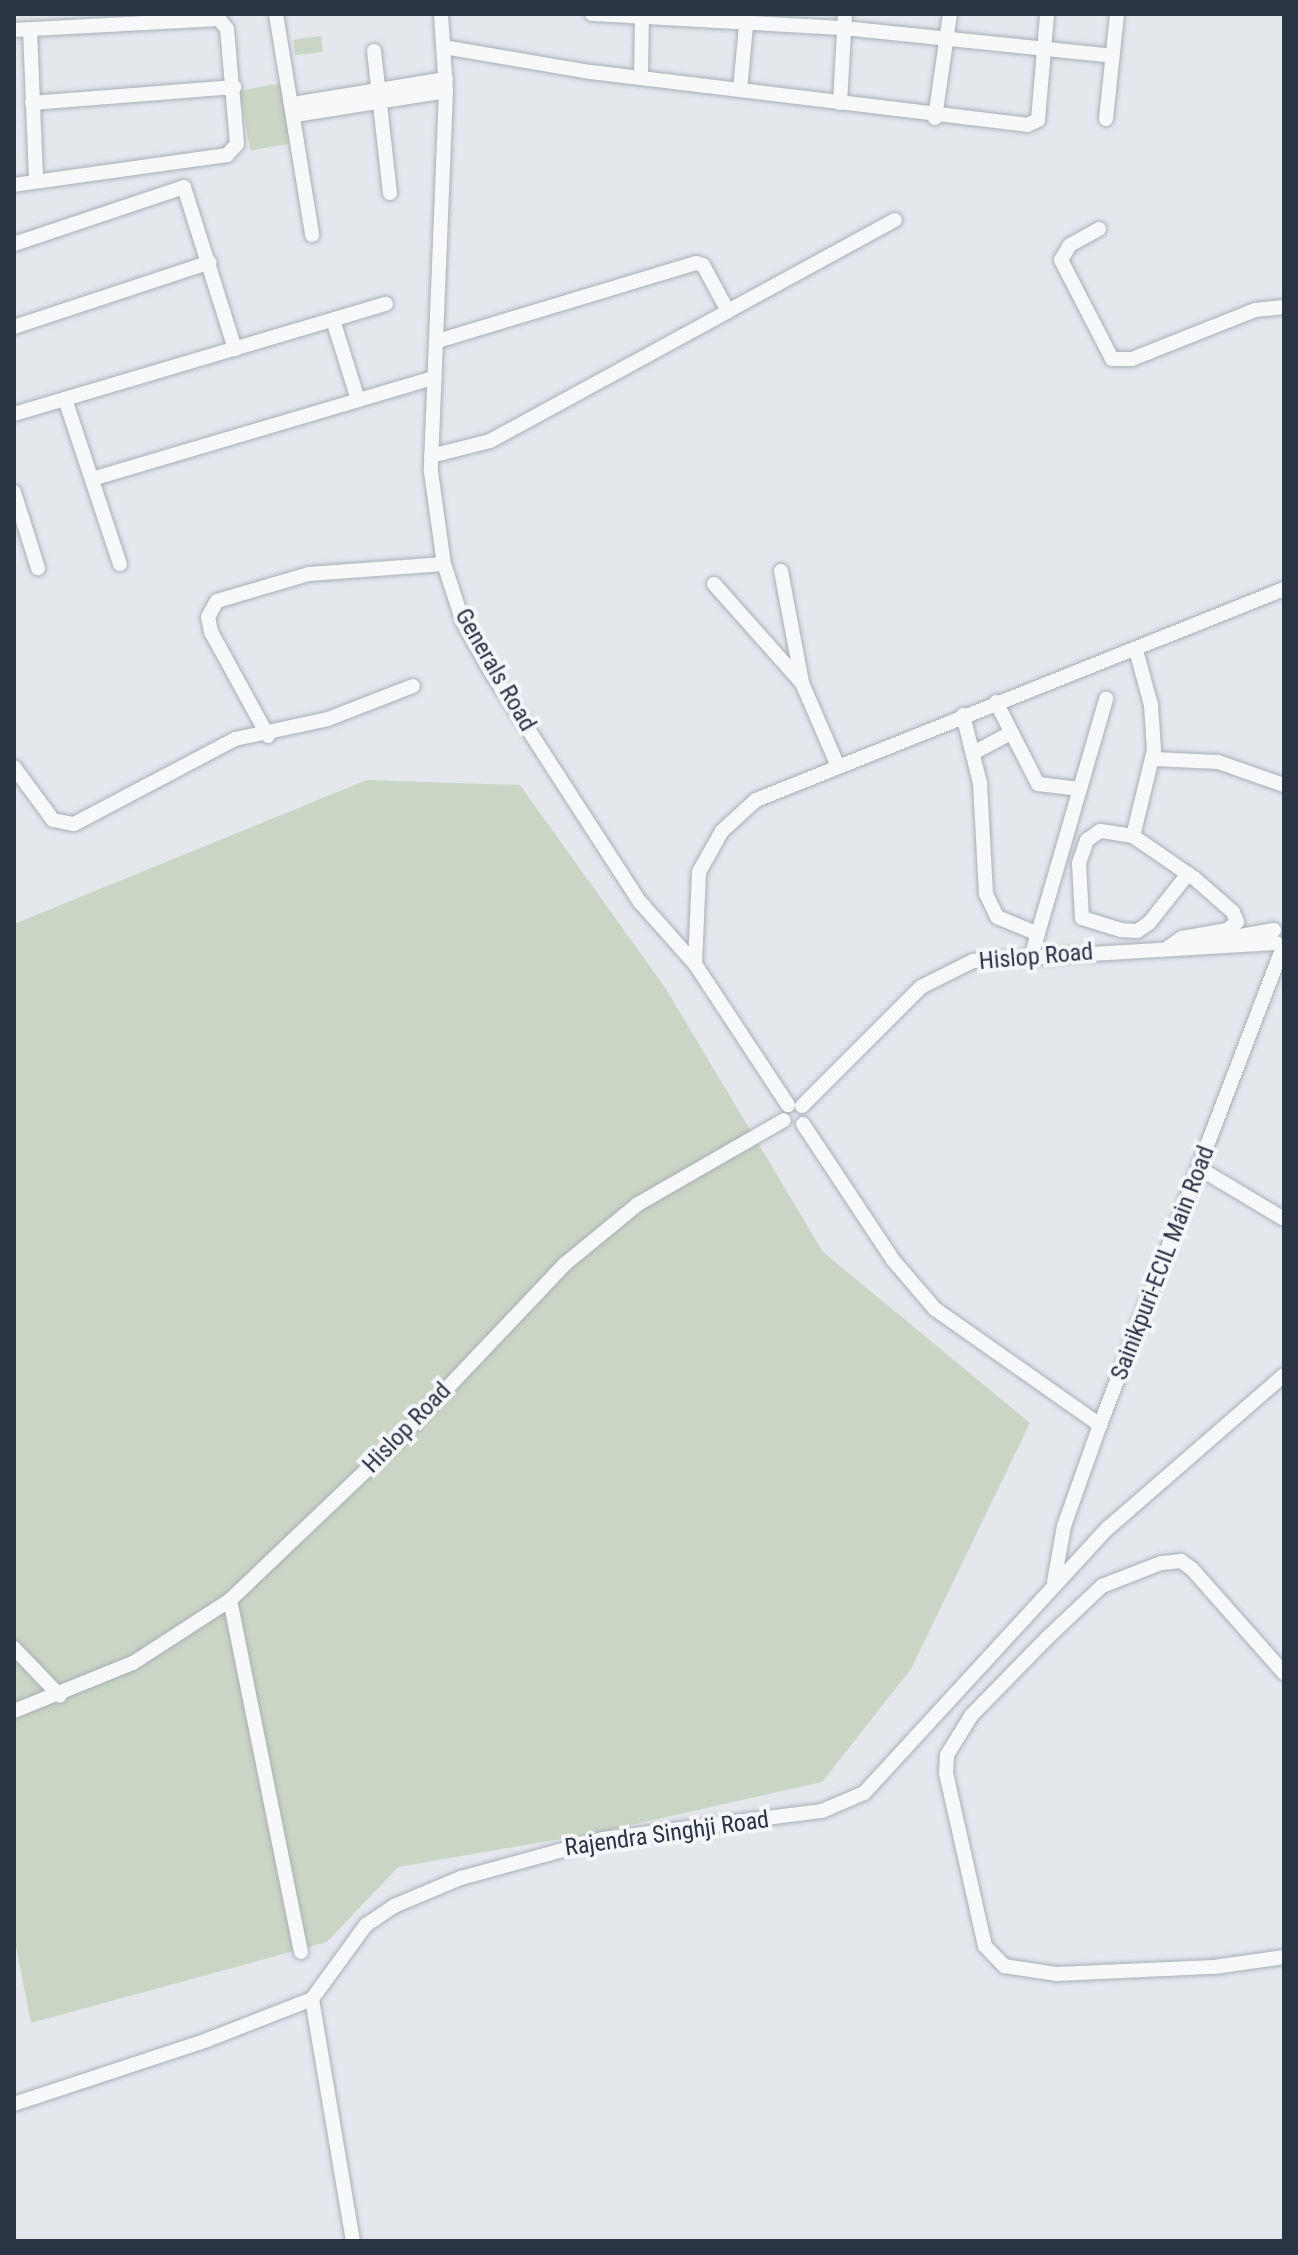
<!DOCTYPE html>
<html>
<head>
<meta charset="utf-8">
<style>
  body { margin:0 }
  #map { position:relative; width:1298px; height:2255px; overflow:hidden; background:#e4e7ec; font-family:"Roboto Condensed",sans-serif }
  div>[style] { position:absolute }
  .green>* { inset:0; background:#c9d6c5; transform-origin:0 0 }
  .roads { filter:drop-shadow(0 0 2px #a9aeb7) drop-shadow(0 0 2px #a9aeb7) }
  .minor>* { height:14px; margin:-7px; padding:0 7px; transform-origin:7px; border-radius:7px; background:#f7f8fa }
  span { translate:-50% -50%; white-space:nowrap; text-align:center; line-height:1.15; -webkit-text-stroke:8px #f4f6f9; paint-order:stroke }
  .street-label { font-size:24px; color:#2b3445 }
  .frame { position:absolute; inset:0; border:16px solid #2b3445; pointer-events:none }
</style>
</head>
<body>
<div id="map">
  <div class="green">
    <div style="left:321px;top:36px;width:16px;height:28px;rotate:83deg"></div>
    <div style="left:283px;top:83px;width:61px;height:44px;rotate:80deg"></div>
    <div style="clip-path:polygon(367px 780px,520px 785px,666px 989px,823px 1252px,1030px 1423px,911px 1669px,822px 1782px,600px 1832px,398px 1867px,327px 1942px,31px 2023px,14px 1936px,14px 924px)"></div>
  </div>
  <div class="roads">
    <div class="minor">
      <div style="left:276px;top:14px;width:224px;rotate:80.7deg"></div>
      <div style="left:441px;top:14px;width:77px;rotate:86.3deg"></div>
      <div style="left:446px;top:91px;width:381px;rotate:92.3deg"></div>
      <div style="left:431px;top:472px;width:93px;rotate:82deg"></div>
      <div style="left:444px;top:564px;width:61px;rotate:71.9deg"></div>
      <div style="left:463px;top:622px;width:57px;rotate:60.8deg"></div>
      <div style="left:491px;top:672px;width:274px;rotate:57.1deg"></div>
      <div style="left:640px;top:902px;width:83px;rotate:48.4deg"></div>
      <div style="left:695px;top:964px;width:169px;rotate:56.6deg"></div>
      <div style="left:592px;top:14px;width:251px;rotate:3.2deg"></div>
      <div style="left:843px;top:28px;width:271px;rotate:5.9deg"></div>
      <div style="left:30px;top:29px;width:152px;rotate:87.7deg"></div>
      <div style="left:14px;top:30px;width:205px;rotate:-3.1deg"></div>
      <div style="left:219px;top:19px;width:13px;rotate:51deg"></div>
      <div style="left:227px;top:29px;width:115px;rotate:85deg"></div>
      <div style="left:237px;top:144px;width:15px;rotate:132deg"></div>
      <div style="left:227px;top:155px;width:215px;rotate:172deg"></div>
      <div style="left:444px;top:47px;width:149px;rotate:9.7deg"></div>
      <div style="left:591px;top:72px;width:439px;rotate:6.9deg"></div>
      <div style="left:1027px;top:125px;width:12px;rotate:-24deg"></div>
      <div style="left:1038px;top:120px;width:106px;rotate:-85.1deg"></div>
      <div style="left:374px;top:51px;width:143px;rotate:83.6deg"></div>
      <div style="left:641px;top:77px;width:63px;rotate:-89.1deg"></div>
      <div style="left:740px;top:90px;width:76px;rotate:-84.7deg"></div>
      <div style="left:32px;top:103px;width:203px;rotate:-4.5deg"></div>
      <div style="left:840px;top:103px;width:89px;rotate:-86.8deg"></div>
      <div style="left:293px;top:104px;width:155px;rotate:-9.3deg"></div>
      <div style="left:295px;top:115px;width:153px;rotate:-9deg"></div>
      <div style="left:935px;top:118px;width:105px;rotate:-81.8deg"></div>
      <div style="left:1106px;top:119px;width:106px;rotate:-84deg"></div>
      <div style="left:1099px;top:229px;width:33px;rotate:151deg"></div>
      <div style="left:1070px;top:245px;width:17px;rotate:121deg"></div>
      <div style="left:1061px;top:260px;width:111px;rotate:62.7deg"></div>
      <div style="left:1112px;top:359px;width:20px"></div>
      <div style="left:1132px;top:359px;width:132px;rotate:-21.7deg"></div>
      <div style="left:1255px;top:310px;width:29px;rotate:-6deg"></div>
      <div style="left:14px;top:244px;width:179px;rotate:-18.5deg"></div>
      <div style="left:184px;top:187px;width:170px;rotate:72.5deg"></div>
      <div style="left:728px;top:311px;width:190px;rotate:-28.6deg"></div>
      <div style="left:333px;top:320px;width:84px;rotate:72.6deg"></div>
      <div style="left:14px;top:327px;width:206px;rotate:-18.3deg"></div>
      <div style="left:65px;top:399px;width:174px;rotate:71.6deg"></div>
      <div style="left:14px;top:414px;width:388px;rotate:-16.5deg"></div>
      <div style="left:431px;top:456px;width:61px;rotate:-14.3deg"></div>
      <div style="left:490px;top:441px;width:271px;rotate:-28.6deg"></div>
      <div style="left:728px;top:311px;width:52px;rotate:-118.5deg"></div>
      <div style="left:703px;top:265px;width:7px;rotate:-164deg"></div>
      <div style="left:696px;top:263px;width:270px;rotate:163.2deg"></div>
      <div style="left:92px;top:479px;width:357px;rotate:-16.5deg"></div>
      <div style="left:14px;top:492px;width:80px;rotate:72.5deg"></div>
      <div style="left:781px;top:571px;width:113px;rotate:79.3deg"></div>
      <div style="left:714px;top:584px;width:132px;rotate:48.4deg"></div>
      <div style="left:802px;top:683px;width:88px;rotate:66.6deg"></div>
      <div style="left:996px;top:702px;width:92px;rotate:62.9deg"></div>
      <div style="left:1038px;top:784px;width:42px;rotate:6.8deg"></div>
      <div style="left:963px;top:715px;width:70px;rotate:76deg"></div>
      <div style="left:980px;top:783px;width:111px;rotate:86.9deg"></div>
      <div style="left:986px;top:894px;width:25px;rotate:64deg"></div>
      <div style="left:997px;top:917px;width:44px;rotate:22.5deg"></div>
      <div style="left:268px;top:736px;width:119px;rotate:-118.7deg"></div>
      <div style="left:211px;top:632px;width:15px;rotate:-101deg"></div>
      <div style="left:208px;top:617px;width:18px;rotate:-61deg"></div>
      <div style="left:217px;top:601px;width:96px;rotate:-16.4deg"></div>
      <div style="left:309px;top:574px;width:135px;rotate:-4.2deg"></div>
      <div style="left:975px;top:752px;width:38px;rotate:-28deg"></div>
      <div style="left:1154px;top:759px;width:64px;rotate:2.7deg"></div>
      <div style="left:1218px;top:762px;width:70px;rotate:19.2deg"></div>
      <div style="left:14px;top:767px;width:66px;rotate:53.7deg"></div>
      <div style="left:53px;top:820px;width:21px;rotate:11deg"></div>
      <div style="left:74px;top:824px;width:182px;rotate:-27.8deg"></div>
      <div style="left:235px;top:739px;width:95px;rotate:-12.1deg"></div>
      <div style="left:328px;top:719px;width:91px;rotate:-21.2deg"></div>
      <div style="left:1133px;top:836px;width:89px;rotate:-76.3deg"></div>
      <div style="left:1154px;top:750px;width:45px;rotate:-93.8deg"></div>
      <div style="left:1151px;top:705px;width:57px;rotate:-105.3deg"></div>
      <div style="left:1218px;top:940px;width:57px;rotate:-10.1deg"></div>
      <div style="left:1169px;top:947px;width:16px;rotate:-35deg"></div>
      <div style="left:1182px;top:938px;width:46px;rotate:-10.1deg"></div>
      <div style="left:1227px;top:930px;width:13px;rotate:-39deg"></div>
      <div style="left:1237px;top:922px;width:11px;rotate:-112deg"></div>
      <div style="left:1233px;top:912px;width:52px;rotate:-138.9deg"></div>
      <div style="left:1194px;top:878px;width:7px;rotate:-146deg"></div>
      <div style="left:1188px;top:874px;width:67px;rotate:-145.4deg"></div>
      <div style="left:1133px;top:836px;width:33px;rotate:-171deg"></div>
      <div style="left:1100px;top:831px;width:16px;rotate:145deg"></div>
      <div style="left:1087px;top:840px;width:24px;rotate:109deg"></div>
      <div style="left:1079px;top:863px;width:55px;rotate:86.9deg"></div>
      <div style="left:1082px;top:918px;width:41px;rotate:17.1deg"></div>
      <div style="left:1121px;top:930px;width:16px;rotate:4deg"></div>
      <div style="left:1137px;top:931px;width:14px;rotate:-34deg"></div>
      <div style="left:1149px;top:923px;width:63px;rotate:-51.5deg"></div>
      <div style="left:1032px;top:954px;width:266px;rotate:-73.8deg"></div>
      <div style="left:695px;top:964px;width:92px;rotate:-87.5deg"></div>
      <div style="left:699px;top:872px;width:47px;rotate:-60.7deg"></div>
      <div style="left:722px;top:831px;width:46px;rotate:-42.4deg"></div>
      <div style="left:756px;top:800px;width:569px;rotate:-21.78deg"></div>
      <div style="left:802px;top:1106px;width:168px;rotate:-45deg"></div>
      <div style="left:921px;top:987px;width:58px;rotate:-26.6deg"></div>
      <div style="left:973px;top:961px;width:304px;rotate:-3.4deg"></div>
      <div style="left:803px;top:1124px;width:163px;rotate:56.5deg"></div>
      <div style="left:893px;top:1260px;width:65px;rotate:49.4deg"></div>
      <div style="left:935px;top:1309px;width:202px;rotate:35.1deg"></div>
      <div style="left:1199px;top:1168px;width:99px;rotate:31deg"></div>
      <div style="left:1054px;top:1582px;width:57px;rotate:-79.9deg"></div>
      <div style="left:1064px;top:1526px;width:107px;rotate:-70.4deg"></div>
      <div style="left:1100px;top:1425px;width:512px;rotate:-69.05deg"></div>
      <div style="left:230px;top:1600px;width:359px;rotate:78.6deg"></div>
      <div style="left:14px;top:1648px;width:66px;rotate:46.2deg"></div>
      <div style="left:1284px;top:1673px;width:139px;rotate:-131.5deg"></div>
      <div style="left:1192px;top:1569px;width:14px;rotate:-144deg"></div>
      <div style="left:1181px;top:1561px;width:20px;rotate:174deg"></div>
      <div style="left:1161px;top:1563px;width:63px;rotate:158.7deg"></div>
      <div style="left:1102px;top:1586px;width:74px;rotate:136.6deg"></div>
      <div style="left:1048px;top:1637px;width:110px;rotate:134.3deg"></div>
      <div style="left:971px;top:1716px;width:46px;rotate:121.6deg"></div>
      <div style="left:947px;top:1755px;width:18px;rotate:93deg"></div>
      <div style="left:946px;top:1773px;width:177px;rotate:77.3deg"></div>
      <div style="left:985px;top:1946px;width:28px;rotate:46deg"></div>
      <div style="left:1004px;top:1966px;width:54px;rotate:8.6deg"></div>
      <div style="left:1057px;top:1974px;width:157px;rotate:-2.6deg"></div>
      <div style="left:1214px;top:1967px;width:71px;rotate:-8.1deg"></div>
      <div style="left:14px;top:1711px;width:128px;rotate:-22deg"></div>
      <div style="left:133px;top:1663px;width:116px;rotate:-33deg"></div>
      <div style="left:230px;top:1600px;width:231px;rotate:-43.6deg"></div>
      <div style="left:397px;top:1441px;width:244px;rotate:-46.5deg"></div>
      <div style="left:565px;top:1264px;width:94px;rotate:-39.4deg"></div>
      <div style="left:638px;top:1204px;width:168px;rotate:-29.9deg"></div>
      <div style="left:312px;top:1999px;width:245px;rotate:80.4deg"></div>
      <div style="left:14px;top:2104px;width:203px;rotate:-18.3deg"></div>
      <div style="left:207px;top:2040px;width:113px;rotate:-21.3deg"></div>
      <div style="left:312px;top:1999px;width:92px;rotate:-53.9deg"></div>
      <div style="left:366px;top:1925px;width:34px;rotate:-34deg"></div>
      <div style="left:394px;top:1906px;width:73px;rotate:-22.7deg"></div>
      <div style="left:461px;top:1878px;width:147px;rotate:-15.4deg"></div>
      <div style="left:603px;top:1839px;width:221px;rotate:-7.3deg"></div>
      <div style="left:822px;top:1811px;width:46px;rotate:-23.2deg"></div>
      <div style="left:864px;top:1793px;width:360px;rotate:-47.4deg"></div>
      <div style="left:1108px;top:1528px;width:233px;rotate:-41deg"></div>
    </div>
  </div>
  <div class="street-label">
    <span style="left:495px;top:670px;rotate:60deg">Generals Road</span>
    <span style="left:1036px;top:957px;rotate:-5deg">Hislop Road</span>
    <span style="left:1163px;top:1263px;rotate:-69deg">Sainikpuri-ECIL Main Road</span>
    <span style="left:407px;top:1428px;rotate:-46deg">Hislop Road</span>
    <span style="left:667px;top:1834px;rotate:-8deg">Rajendra Singhji Road</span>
  </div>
  <div class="frame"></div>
</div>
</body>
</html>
